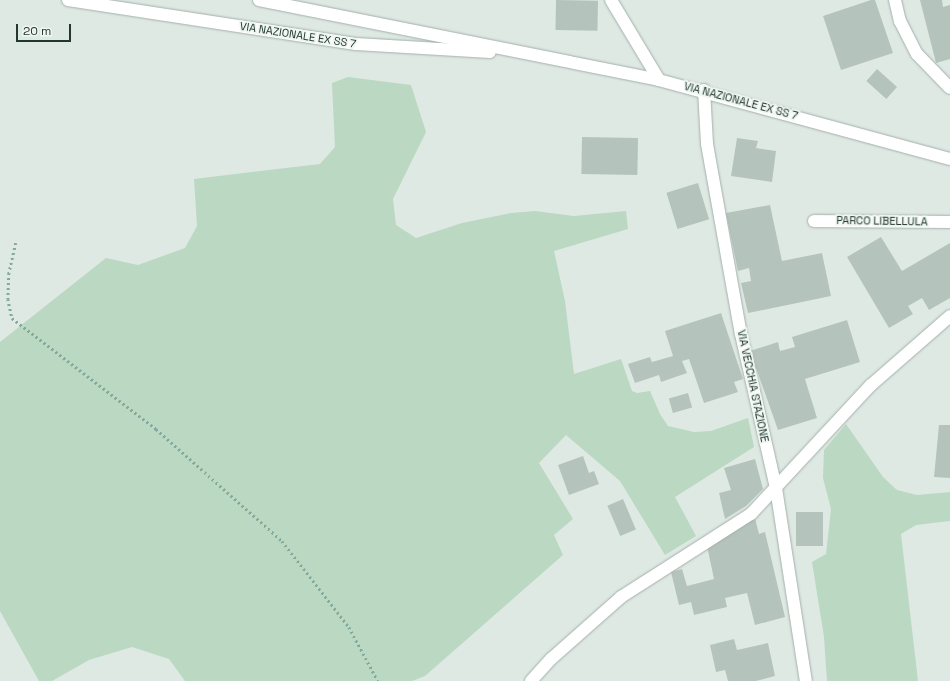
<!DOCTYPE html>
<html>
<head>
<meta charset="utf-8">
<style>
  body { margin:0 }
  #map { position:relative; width:950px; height:681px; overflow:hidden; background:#dfe9e4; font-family:"Space Grotesk",sans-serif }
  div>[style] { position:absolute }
  .green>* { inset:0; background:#bad8c2 }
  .building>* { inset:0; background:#b5c3bd; transform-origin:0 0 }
  .path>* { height:2.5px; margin-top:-1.25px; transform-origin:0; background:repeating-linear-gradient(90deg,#82a99d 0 2px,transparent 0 5px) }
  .roads { filter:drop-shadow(0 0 1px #a3b0ab) drop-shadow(0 0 1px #a3b0ab) }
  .minor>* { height:12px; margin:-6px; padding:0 6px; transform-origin:6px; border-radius:6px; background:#fff }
  .tertiary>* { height:12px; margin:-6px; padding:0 6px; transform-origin:6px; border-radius:6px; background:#fff }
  span { translate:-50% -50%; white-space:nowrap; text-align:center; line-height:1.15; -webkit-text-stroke:3.5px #eff6f2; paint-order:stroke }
  .street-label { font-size:11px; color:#223731 }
  .scale { position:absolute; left:16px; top:24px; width:55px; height:18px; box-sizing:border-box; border:2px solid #223731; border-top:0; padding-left:5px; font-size:12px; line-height:14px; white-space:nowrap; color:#223731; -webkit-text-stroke:3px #eff6f2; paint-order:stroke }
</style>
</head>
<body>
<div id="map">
  <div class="green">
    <div style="clip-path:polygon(348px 77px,411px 85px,426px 132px,393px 199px,396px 225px,416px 238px,462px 223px,511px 213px,535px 211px,574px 216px,626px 211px,628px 229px,554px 251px,565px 301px,574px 374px,621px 359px,632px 391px,637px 393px,650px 391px,660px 414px,668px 426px,694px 432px,711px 431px,748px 418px,754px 447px,675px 497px,696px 536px,665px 555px,620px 481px,566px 435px,539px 463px,573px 519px,554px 535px,563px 555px,425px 676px,412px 681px,185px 681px,169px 659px,132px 647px,89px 660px,52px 681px,39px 681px,0 611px,0 342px,106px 258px,138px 265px,185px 248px,197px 226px,194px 179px,320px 164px,335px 147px,332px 83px)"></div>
    <div style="clip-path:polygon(846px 424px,883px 477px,897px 490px,917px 495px,950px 492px,950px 521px,916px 525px,901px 534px,918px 681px,827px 681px,824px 637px,812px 562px,826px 554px,831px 509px,823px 478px,824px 450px)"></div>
  </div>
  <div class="building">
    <div style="left:556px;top:0;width:42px;height:30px;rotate:1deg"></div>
    <div style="clip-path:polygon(871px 0,875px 0,893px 53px,841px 70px,823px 16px)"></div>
    <div style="clip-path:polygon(920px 0,942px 0,943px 7px,950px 5px,950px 59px,936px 63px)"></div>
    <div style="left:877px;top:69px;width:27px;height:16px;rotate:42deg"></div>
    <div style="left:582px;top:137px;width:56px;height:37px;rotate:1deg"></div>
    <div style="clip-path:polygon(737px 138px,758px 141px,756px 148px,776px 151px,772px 182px,731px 176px)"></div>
    <div style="left:698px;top:183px;width:38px;height:33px;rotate:73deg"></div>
    <div style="clip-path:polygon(770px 205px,782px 261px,822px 253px,831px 296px,748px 313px,741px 283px,751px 281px,749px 268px,738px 271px,726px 213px)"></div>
    <div style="clip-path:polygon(881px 237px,902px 271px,950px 243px,950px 298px,929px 310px,922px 298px,908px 306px,913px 314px,889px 328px,847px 257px)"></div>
    <div style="clip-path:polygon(721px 313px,743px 379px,734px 382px,738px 392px,704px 403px,689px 359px,682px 361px,687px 373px,661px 382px,659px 375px,635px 383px,628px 364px,650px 357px,652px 362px,673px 356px,665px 331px)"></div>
    <div style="clip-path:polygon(847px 320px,860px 362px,805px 379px,817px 418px,778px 430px,750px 351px,778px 342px,780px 351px,795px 347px,792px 337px)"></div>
    <div style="left:688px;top:393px;width:15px;height:20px;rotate:74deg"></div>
    <div style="clip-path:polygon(939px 425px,950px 425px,950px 478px,934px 477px)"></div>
    <div style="clip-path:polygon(583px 456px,589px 473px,594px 471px,599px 484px,569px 495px,558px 465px)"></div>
    <div style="clip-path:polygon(755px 459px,763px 489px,746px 506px,725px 519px,719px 493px,731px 490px,724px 468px)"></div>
    <div style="left:623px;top:499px;width:33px;height:17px;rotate:67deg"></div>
    <div style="left:796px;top:512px;width:27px;height:34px"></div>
    <div style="clip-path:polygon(755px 518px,759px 534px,765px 532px,785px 617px,755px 625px,747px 593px,725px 598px,727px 607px,694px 615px,691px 602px,679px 605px,671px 572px,682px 569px,687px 586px,714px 579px,707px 546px)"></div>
    <div style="clip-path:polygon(734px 639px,737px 650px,768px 643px,775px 676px,756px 681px,728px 681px,725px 670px,716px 672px,710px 645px)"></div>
  </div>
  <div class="path">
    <div style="left:16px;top:243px;width:31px;rotate:103deg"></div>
    <div style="left:9px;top:273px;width:26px;rotate:92deg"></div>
    <div style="left:8px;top:299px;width:19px;rotate:78deg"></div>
    <div style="left:12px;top:318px;width:182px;rotate:37.6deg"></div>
    <div style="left:156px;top:429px;width:169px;rotate:41.6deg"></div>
    <div style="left:282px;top:541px;width:109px;rotate:52.1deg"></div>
    <div style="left:349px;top:627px;width:61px;rotate:61.8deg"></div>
  </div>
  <div class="roads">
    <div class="minor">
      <div style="left:611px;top:0;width:93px;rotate:59deg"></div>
      <div style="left:704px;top:90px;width:54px;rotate:86.8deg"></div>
      <div style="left:707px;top:144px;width:193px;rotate:79.9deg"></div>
      <div style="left:741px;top:334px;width:158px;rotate:77.2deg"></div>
      <div style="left:776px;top:488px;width:195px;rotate:81.2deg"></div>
      <div style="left:814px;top:221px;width:136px;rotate:0.4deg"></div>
      <div style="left:531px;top:681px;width:30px;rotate:-48deg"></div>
      <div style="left:551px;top:659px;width:94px;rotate:-41.5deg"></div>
      <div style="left:621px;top:597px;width:154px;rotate:-32.6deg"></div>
      <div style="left:751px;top:514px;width:176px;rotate:-47.1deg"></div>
      <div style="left:871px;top:385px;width:105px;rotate:-41.1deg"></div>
    </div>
    <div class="tertiary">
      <div style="left:68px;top:0;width:291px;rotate:8.7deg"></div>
      <div style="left:356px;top:44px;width:134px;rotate:3.4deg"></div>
      <div style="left:259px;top:0;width:408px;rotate:11.3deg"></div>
      <div style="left:659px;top:80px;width:302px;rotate:15.2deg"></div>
      <div style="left:895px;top:0;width:22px;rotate:77deg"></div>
      <div style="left:900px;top:21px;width:37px;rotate:63deg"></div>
      <div style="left:917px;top:54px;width:47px;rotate:45.9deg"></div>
    </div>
  </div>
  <div class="street-label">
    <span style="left:298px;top:35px;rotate:9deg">VIA NAZIONALE EX SS 7</span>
    <span style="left:741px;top:101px;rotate:15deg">VIA NAZIONALE EX SS 7</span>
    <span style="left:882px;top:221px;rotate:1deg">PARCO LIBELLULA</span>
    <span style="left:753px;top:386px;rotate:78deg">VIA VECCHIA STAZIONE</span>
  </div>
  <div class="scale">20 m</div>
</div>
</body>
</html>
